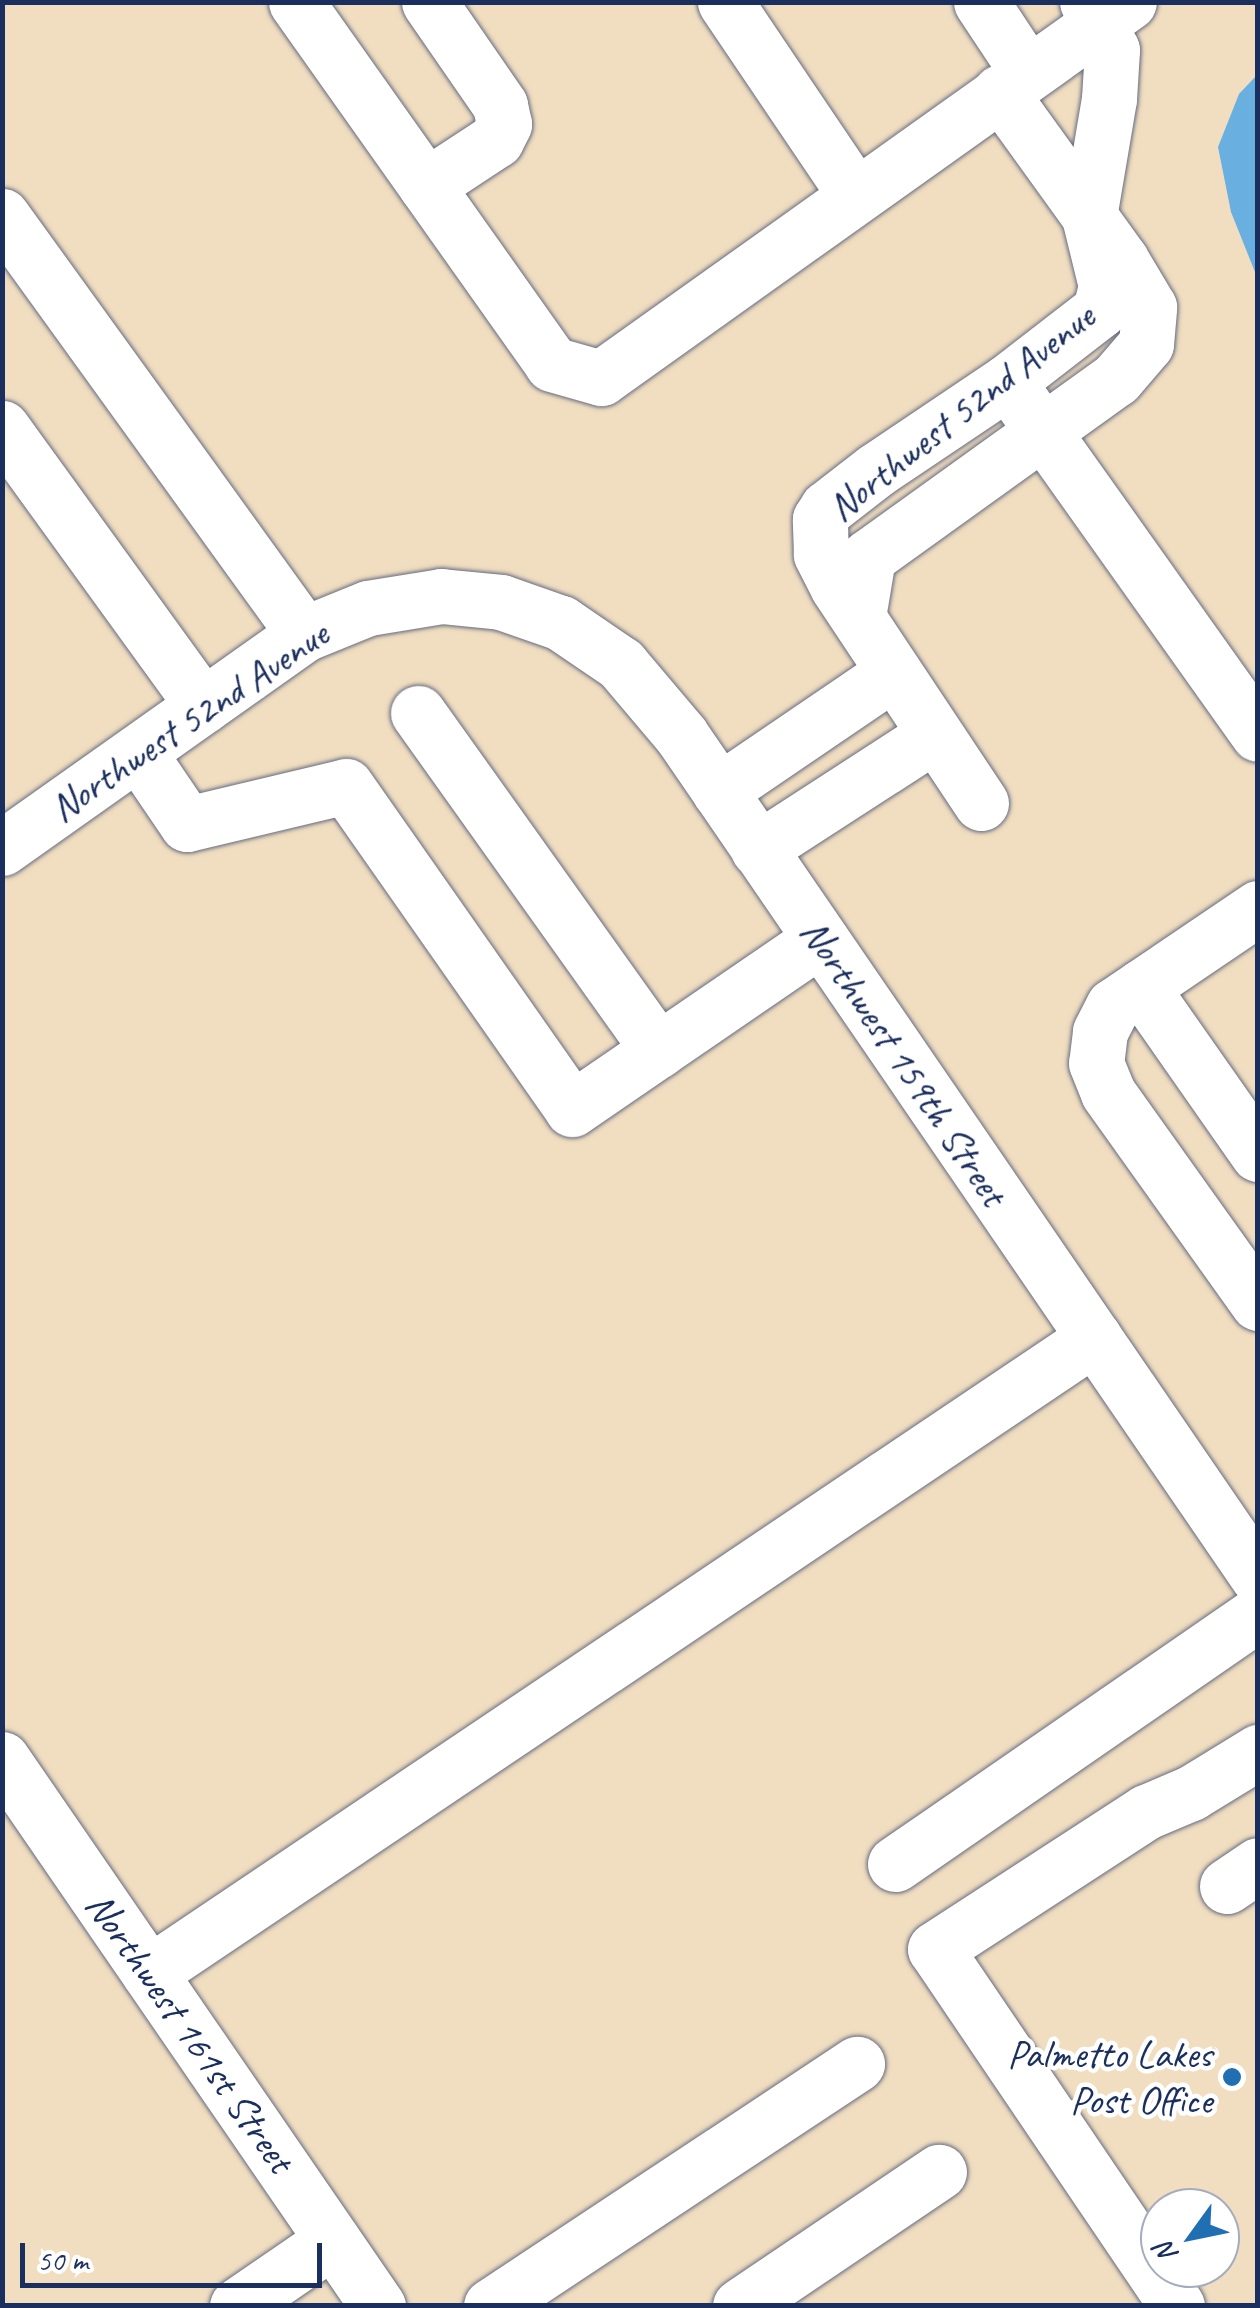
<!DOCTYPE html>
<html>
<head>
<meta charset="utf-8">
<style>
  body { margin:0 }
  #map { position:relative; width:1260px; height:2308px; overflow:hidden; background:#f1dec0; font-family:Caveat,sans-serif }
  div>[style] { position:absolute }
  .water>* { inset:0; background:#69b0e0 }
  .roads { filter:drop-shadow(0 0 2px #666c80) drop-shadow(0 0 2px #666c80) }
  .minor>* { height:55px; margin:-27.5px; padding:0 27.5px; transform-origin:27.5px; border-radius:27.5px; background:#fff }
  .dots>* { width:28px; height:28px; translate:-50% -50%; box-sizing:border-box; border:5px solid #fff; border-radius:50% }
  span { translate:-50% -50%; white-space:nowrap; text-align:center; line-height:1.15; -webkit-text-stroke:9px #fff; paint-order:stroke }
  .street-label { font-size:40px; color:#1b2f5e }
  .poi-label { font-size:40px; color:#1b2f5e }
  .right { translate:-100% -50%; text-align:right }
  .frame { position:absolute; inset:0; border:5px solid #1b2f5e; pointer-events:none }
  .north { position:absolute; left:1140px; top:2188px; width:100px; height:100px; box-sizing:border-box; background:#fff; border:2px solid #a4acbf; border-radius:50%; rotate:237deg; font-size:28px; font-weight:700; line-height:40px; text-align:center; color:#1b2f5e }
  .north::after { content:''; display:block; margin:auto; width:35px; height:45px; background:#1f6fb2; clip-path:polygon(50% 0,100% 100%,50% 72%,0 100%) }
  .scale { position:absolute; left:20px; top:2243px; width:302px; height:45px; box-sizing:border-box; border:5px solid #1b2f5e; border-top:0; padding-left:12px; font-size:30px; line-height:35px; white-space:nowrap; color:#1b2f5e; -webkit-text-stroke:8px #fff; paint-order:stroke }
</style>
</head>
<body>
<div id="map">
  <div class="water">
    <div style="clip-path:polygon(1257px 75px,1257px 277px,1231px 212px,1218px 147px,1239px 94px)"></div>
  </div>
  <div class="roads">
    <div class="minor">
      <div style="left:296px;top:2px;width:443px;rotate:54.7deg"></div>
      <div style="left:552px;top:364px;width:51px;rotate:15.9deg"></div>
      <div style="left:601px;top:378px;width:648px;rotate:-35.46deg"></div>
      <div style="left:725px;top:2px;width:233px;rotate:56deg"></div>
      <div style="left:981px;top:2px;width:85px;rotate:56.5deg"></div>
      <div style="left:426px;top:186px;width:84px;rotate:-33.3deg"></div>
      <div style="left:496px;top:140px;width:18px;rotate:-63deg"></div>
      <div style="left:504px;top:124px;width:19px;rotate:-102deg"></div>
      <div style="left:500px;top:105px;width:125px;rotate:-124.6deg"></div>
      <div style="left:2px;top:216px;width:516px;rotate:54.15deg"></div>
      <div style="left:1022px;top:402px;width:407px;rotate:54.6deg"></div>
      <div style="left:2px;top:428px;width:343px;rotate:54.1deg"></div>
      <div style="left:858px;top:617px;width:61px;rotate:-80.5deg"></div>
      <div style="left:868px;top:557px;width:305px;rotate:-35.7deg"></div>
      <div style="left:1116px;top:379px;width:46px;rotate:-49.4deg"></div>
      <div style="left:1146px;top:344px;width:37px;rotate:-85deg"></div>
      <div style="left:1149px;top:307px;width:55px;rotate:-120.8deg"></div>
      <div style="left:1121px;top:260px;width:207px;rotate:-125.8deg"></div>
      <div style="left:418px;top:713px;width:414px;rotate:54.5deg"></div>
      <div style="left:138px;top:752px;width:87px;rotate:55.8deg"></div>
      <div style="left:187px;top:824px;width:163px;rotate:-13.4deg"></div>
      <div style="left:346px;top:786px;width:394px;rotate:55deg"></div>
      <div style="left:572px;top:1109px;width:301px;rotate:-34.4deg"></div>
      <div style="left:719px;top:791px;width:208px;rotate:-34.2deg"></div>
      <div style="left:981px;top:803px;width:260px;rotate:-123.6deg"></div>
      <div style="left:837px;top:586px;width:36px;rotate:-117deg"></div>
      <div style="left:821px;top:554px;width:35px;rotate:-92deg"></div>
      <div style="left:820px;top:519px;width:13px;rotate:-58deg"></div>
      <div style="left:827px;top:508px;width:62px;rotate:-37.8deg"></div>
      <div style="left:876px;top:470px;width:158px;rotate:-33.9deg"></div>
      <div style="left:1007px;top:382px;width:118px;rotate:-37.7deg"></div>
      <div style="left:1100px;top:310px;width:25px;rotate:-76deg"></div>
      <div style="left:1106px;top:286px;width:71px;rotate:-103.8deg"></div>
      <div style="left:1089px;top:217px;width:120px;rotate:-80.4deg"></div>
      <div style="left:1109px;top:99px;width:49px;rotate:-86.5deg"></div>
      <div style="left:1112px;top:50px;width:54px;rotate:-117.5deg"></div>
      <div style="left:2px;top:848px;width:370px;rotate:-35.3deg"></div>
      <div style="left:304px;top:634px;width:69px;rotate:-22.1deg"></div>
      <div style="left:368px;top:608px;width:74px;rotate:-9.3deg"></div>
      <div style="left:441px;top:596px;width:60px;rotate:5.7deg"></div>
      <div style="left:501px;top:602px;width:64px;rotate:19.3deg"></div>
      <div style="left:561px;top:623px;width:73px;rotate:34.3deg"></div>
      <div style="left:621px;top:664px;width:93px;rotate:49.8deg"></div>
      <div style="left:681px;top:735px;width:1021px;rotate:55.58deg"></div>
      <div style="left:758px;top:849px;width:208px;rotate:-32.9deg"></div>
      <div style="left:1258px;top:908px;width:175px;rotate:145.9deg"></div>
      <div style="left:1113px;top:1006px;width:29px;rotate:117deg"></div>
      <div style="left:1100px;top:1032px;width:31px;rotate:97deg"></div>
      <div style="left:1096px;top:1063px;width:32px;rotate:68deg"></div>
      <div style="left:1108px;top:1093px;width:258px;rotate:54.5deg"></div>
      <div style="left:1141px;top:987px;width:204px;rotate:55deg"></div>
      <div style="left:2px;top:1759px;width:664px;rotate:55.5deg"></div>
      <div style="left:895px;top:1864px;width:441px;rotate:-34.6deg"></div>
      <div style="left:1227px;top:1886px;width:37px;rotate:-34deg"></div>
      <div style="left:149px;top:1973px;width:1139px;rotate:-33.9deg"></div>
      <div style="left:237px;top:2306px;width:116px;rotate:-34.5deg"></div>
      <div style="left:491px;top:2306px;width:439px;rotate:-33.5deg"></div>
      <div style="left:740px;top:2306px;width:240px;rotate:-34deg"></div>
      <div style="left:1177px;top:2306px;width:431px;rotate:-124.1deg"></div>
      <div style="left:935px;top:1949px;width:252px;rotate:-33deg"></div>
      <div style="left:1146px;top:1812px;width:49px;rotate:-22.9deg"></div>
      <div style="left:1191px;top:1793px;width:79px;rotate:-31.5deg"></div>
    </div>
  </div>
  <div class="dots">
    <div style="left:1232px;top:2077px;background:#1f6fb2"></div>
  </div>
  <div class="street-label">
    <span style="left:961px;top:412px;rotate:-38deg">Northwest 52nd Avenue</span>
    <span style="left:189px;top:721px;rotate:-34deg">Northwest 52nd Avenue</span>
    <span style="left:904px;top:1062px;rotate:56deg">Northwest 159th Street</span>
    <span style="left:190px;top:2032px;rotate:55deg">Northwest 161st Street</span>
  </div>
  <div class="poi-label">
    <span class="right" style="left:1212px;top:2077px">Palmetto Lakes<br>Post Office</span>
  </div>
  <div class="frame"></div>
  <div class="north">N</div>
  <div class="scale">50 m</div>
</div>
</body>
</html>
